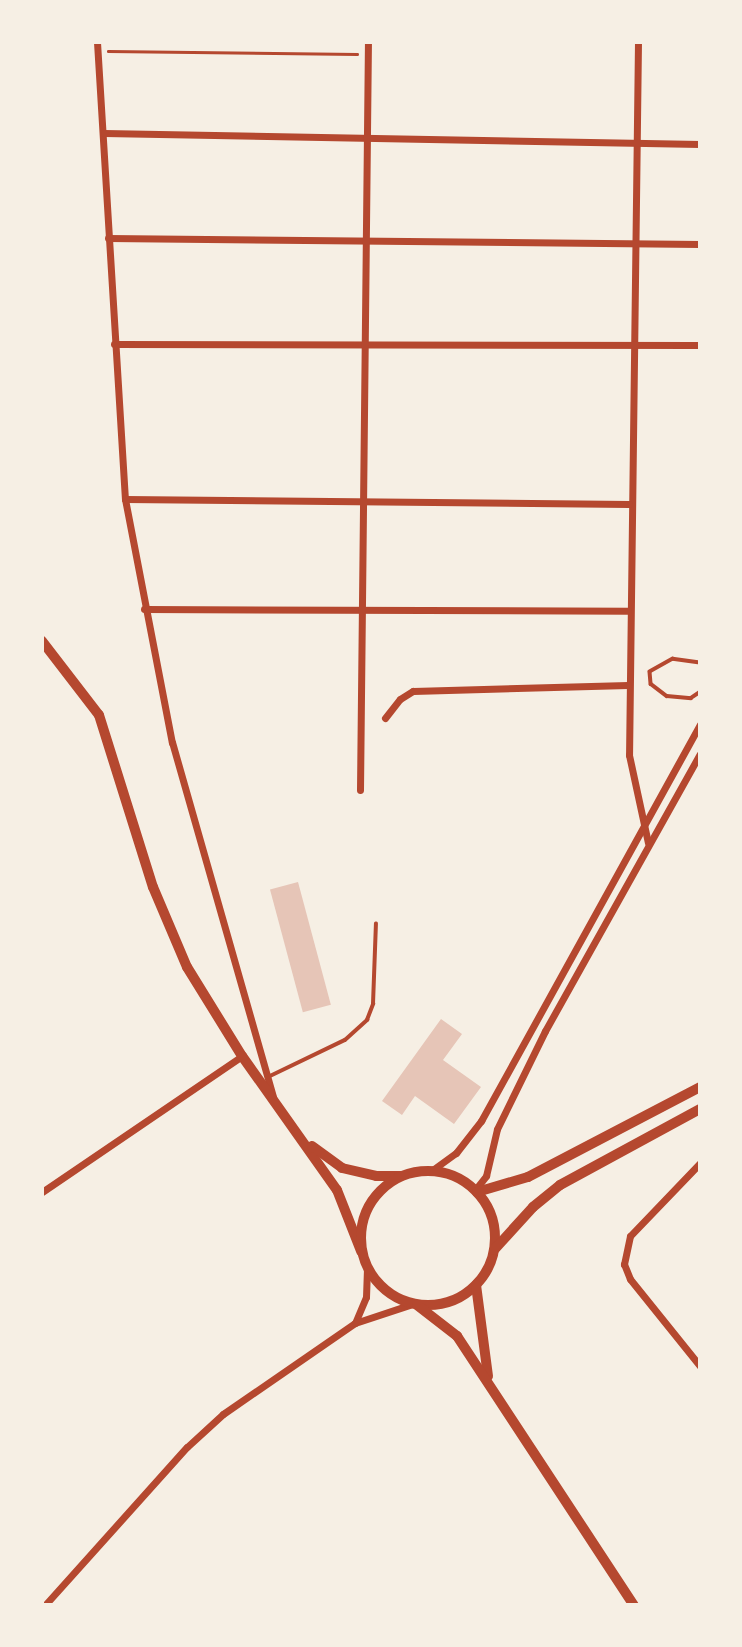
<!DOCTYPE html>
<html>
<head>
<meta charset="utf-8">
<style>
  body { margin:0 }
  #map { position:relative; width:742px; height:1647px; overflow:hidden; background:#f6efe4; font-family:Quicksand,sans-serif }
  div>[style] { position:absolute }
  .building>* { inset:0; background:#e6c5b7; transform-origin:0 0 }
  .path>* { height:2.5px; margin:-1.25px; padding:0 1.25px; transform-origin:1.25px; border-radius:1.25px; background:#b5482f }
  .service>* { height:3.5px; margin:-1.75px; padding:0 1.75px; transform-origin:1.75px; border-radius:1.75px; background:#b5482f }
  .minor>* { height:7px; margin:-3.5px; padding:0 3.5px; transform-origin:3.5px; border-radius:3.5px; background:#b5482f }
  .tertiary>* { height:10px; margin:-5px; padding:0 5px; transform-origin:5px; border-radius:5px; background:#b5482f }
  .secondary>* { height:10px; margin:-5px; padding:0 5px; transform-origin:5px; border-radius:5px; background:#b5482f }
  .secondary>.ring { margin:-5px; padding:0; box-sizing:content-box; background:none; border:10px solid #b5482f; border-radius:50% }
  span { translate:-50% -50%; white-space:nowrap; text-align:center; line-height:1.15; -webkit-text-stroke:6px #f6efe4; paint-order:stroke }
  .frame { position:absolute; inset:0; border:44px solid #f6efe4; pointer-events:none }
</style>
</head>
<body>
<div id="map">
  <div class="building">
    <div style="left:298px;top:882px;width:127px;height:29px;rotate:75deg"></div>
    <div style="clip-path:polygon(441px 1019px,462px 1034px,443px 1060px,481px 1087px,454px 1124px,415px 1096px,402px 1115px,382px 1101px)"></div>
  </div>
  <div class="path">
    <div style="left:108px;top:51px;width:249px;rotate:0.7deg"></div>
  </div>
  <div class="service">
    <div style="left:700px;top:663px;width:27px;rotate:-172deg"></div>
    <div style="left:673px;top:659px;width:26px;rotate:151deg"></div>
    <div style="left:650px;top:672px;width:12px;rotate:85deg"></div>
    <div style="left:651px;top:684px;width:20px;rotate:37deg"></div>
    <div style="left:667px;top:696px;width:24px;rotate:5deg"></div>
    <div style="left:691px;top:698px;width:11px;rotate:-34deg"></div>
    <div style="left:268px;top:1077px;width:85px;rotate:-25.7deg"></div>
    <div style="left:345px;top:1040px;width:30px;rotate:-42deg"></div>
    <div style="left:367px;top:1020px;width:17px;rotate:-69deg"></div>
    <div style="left:373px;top:1004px;width:80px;rotate:-87.9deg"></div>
  </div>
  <div class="minor">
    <div style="left:97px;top:42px;width:458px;rotate:86.5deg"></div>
    <div style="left:125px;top:499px;width:248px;rotate:79.1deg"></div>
    <div style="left:172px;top:742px;width:369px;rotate:74.1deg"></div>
    <div style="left:638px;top:42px;width:713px;rotate:90.72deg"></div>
    <div style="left:629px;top:755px;width:90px;rotate:77.8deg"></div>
    <div style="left:104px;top:133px;width:596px;rotate:1.06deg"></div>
    <div style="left:108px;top:238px;width:592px;rotate:0.58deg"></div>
    <div style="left:114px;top:344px;width:586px;rotate:0.1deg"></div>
    <div style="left:125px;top:499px;width:504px;rotate:0.57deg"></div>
    <div style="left:144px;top:609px;width:484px;rotate:0.2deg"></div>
    <div style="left:385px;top:718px;width:24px;rotate:-52deg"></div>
    <div style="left:400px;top:699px;width:15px;rotate:-32deg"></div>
    <div style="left:413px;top:691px;width:215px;rotate:-1.6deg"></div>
    <div style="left:360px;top:790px;width:748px;rotate:-89.39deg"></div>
    <div style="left:700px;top:1163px;width:101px;rotate:133.8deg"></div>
    <div style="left:630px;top:1236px;width:29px;rotate:102deg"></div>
    <div style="left:624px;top:1264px;width:16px;rotate:68deg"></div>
    <div style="left:630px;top:1279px;width:112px;rotate:51.2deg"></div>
    <div style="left:431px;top:1171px;width:31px;rotate:-36deg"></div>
    <div style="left:456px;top:1153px;width:41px;rotate:-52deg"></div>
    <div style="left:481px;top:1121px;width:453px;rotate:-61.1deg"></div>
    <div style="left:475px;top:1190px;width:18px;rotate:-52deg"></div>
    <div style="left:486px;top:1176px;width:48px;rotate:-76.8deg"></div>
    <div style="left:497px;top:1129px;width:109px;rotate:-63.9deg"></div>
    <div style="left:545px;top:1031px;width:317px;rotate:-60.8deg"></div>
    <div style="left:42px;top:1192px;width:242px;rotate:-34.2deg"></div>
    <div style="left:355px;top:1323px;width:28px;rotate:-67deg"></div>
    <div style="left:366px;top:1297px;width:29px;rotate:-88deg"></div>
    <div style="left:45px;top:1605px;width:212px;rotate:-48.1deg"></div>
    <div style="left:187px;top:1447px;width:49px;rotate:-42.5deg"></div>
    <div style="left:223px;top:1414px;width:160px;rotate:-34.6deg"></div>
    <div style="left:355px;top:1323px;width:60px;rotate:-18.4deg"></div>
  </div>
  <div class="tertiary">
    <div style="left:42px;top:641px;width:93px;rotate:52.4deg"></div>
    <div style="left:99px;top:715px;width:180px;rotate:72.6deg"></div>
    <div style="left:153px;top:887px;width:87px;rotate:67deg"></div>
    <div style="left:187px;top:967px;width:105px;rotate:58.3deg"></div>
    <div style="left:242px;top:1056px;width:164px;rotate:54.7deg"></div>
    <div style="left:337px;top:1190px;width:66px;rotate:68.5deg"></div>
    <div style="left:312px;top:1146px;width:37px;rotate:36deg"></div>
    <div style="left:342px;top:1168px;width:35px;rotate:13deg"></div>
    <div style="left:376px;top:1176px;width:25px"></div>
  </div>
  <div class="secondary">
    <div class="ring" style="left:361px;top:1171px;width:124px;height:124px"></div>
    <div style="left:477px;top:1192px;width:53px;rotate:-16.4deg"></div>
    <div style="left:528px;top:1177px;width:194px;rotate:-27.6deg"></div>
    <div style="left:494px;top:1250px;width:58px;rotate:-47.8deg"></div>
    <div style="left:533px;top:1207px;width:35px;rotate:-39deg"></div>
    <div style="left:560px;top:1185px;width:159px;rotate:-28.5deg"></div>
    <div style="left:476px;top:1285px;width:92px;rotate:82.5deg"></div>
    <div style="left:417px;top:1305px;width:51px;rotate:37.8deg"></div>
    <div style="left:457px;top:1336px;width:322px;rotate:56.7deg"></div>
  </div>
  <div class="frame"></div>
</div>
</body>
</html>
